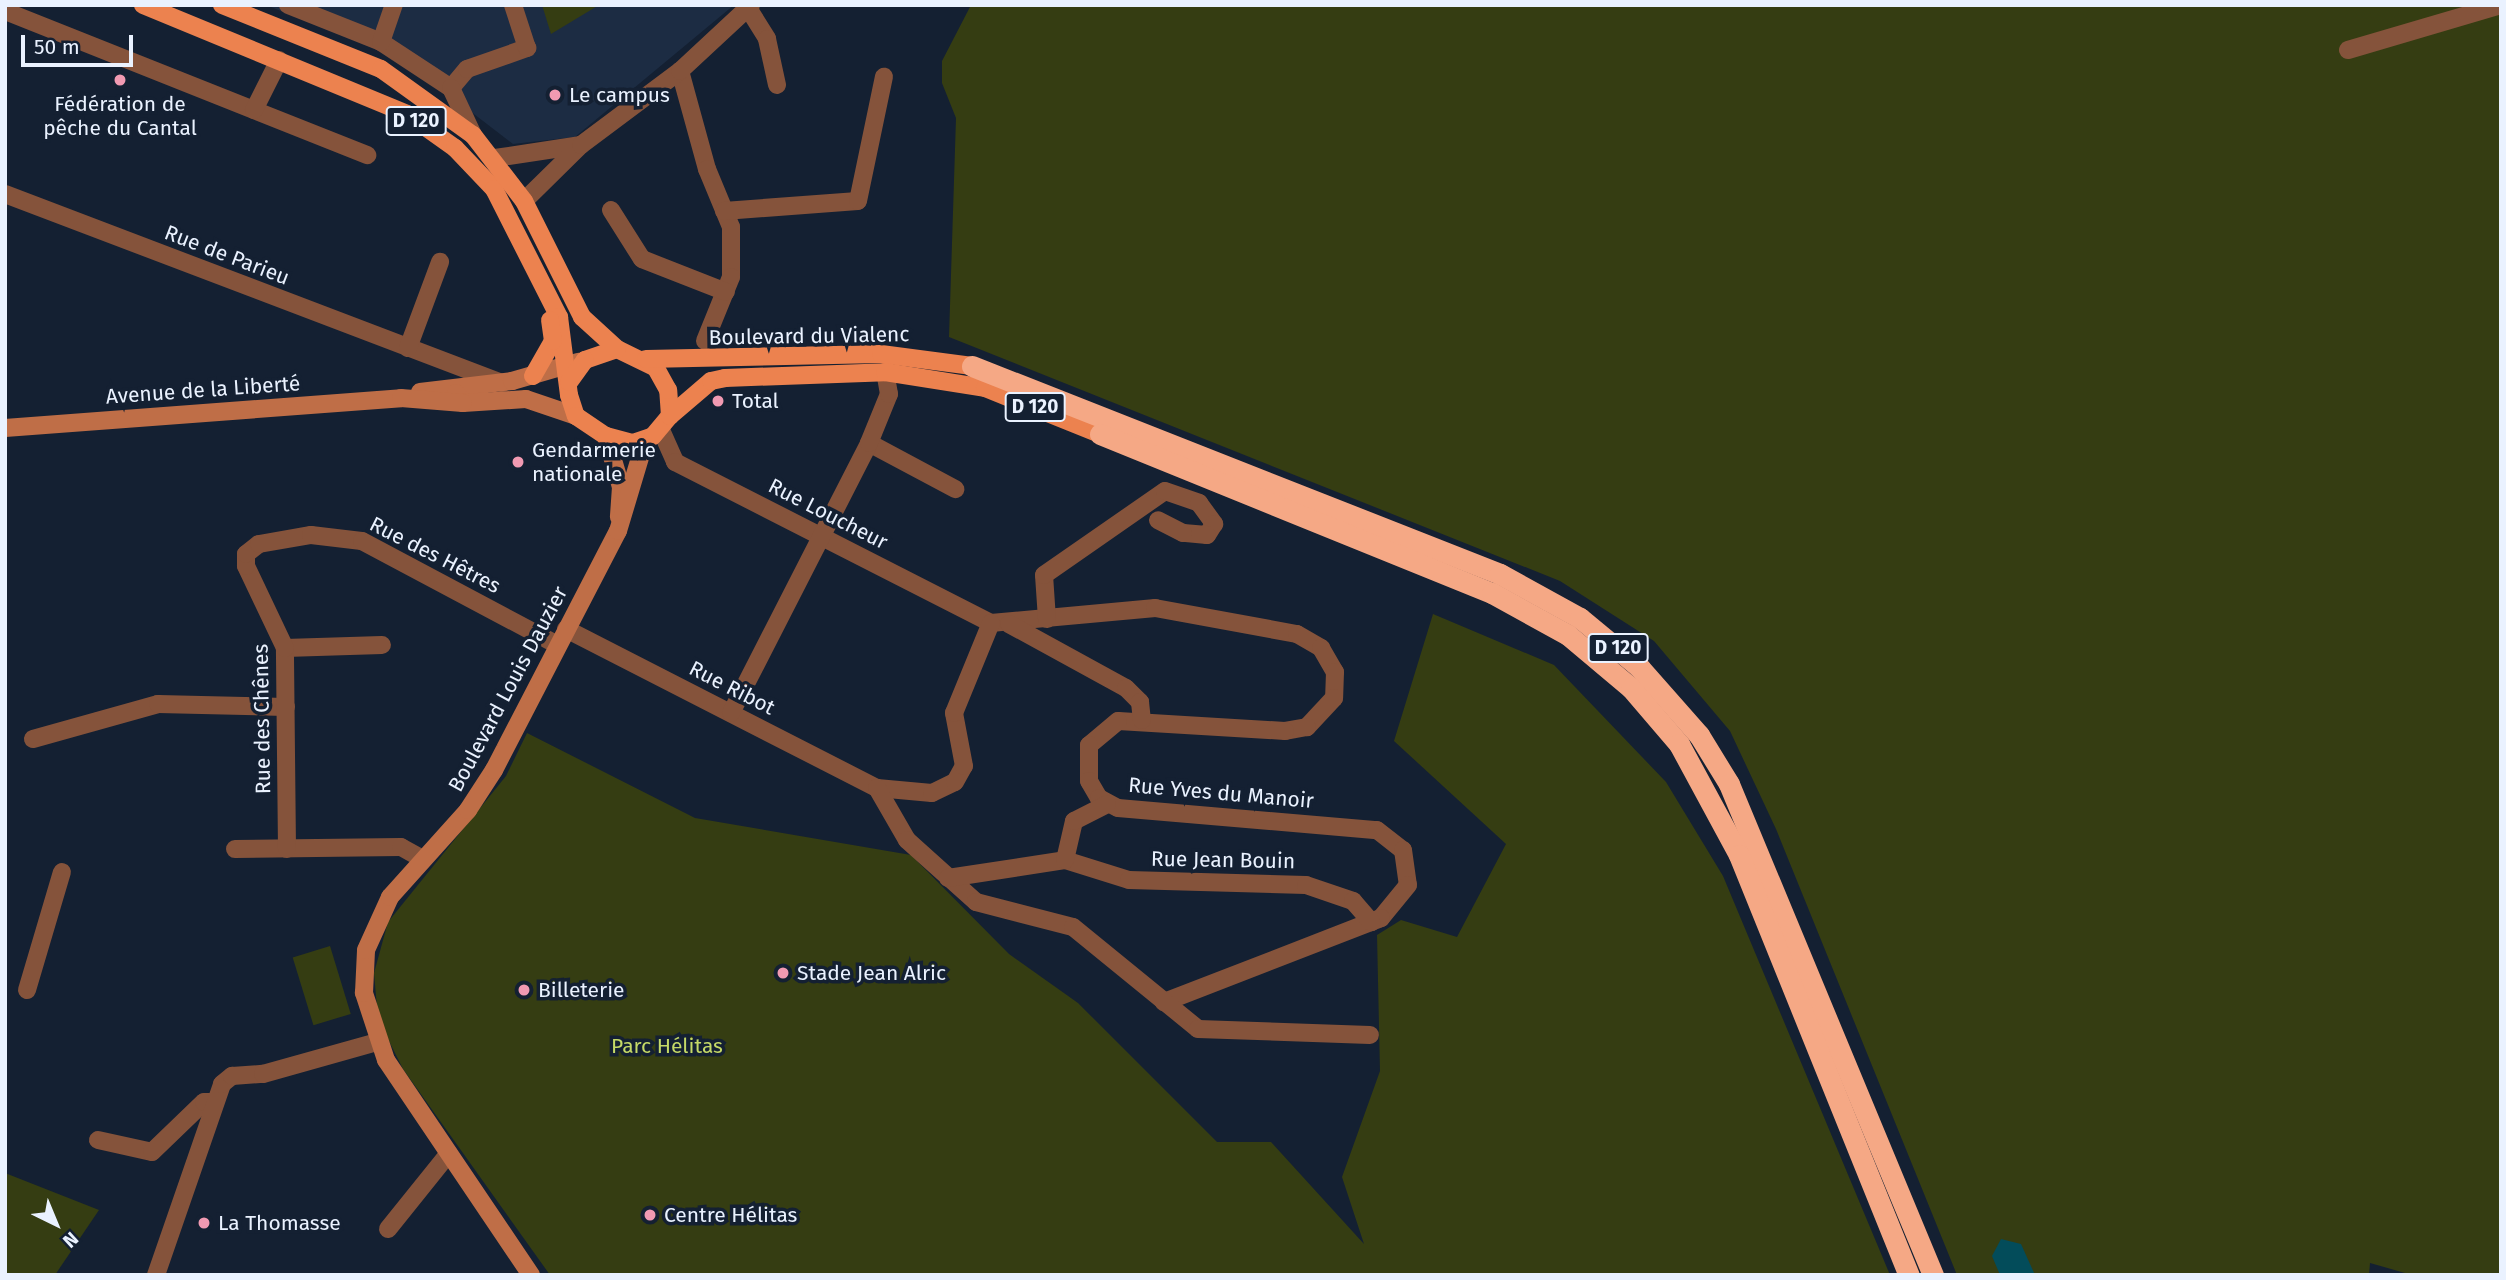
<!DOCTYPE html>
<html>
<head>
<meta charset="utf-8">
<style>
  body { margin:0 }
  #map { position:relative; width:2506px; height:1280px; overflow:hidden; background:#142032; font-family:"Fira Sans",sans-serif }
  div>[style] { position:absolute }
  .built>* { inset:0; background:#1c2c43 }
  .green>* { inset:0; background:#353d12; transform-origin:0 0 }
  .water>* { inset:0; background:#034c5a }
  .street>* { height:18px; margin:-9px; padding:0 9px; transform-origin:9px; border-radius:9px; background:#85533b }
  .secondary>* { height:18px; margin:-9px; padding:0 9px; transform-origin:9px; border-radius:9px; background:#bf6e47 }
  .primary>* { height:18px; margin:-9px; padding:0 9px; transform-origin:9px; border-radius:9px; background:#ec824f }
  .highway>* { height:21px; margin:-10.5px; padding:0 10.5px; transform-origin:10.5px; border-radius:10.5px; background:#f5a885 }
  .dots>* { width:19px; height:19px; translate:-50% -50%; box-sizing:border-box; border:4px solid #142032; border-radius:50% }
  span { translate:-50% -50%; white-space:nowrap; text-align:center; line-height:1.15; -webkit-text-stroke:7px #142032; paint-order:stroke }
  .shield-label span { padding:2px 5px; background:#142032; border:2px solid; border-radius:5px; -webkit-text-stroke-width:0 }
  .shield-label { font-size:19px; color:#eaf2ff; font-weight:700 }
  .poi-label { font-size:21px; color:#eaf2ff }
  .left { translate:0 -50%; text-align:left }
  .street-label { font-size:21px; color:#eaf2ff }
  .park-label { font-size:21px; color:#c5d967 }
  .frame { position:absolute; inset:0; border:7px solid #eaf2ff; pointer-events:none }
  .north { position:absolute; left:21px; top:1189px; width:70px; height:70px; -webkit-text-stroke:5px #142032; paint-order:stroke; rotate:137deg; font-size:19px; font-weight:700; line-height:28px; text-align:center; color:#eaf2ff }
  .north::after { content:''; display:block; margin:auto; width:24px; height:32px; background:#eaf2ff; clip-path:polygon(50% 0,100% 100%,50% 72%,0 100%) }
  .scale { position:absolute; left:21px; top:35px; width:112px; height:32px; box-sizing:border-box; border:4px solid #eaf2ff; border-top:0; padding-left:9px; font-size:21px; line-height:24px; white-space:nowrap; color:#eaf2ff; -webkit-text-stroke:5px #142032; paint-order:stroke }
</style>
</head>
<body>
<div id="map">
  <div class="built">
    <div style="clip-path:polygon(266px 5px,734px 5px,575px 137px,513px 144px,405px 61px)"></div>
  </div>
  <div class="green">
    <div style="clip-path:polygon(542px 5px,599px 5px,551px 34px)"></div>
    <div style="clip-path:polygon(971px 5px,2501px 5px,2501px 1275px,2412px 1275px,2370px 1263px,2369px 1275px,1957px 1275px,1776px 829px,1730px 731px,1654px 641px,1560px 581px,949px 337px,956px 118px,942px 83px,942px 61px)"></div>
    <div style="clip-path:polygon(1433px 614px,1554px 665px,1666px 782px,1723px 876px,1890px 1275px,550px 1275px,403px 1069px,378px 1019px,374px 973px,388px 922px,506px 776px,527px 733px,695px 818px,911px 855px,1009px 954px,1078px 1003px,1217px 1142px,1271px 1142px,1364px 1244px,1342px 1177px,1380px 1071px,1377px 935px,1401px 920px,1457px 937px,1506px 844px,1394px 741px)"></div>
    <div style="left:330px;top:946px;width:71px;height:39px;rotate:73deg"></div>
    <div style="clip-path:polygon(5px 1173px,99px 1210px,55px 1275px,5px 1275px)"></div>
  </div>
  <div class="water">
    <div style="clip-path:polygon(2001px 1239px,2021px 1244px,2035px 1275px,2000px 1275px,1992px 1256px)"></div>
  </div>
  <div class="street">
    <div style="left:288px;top:5px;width:100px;rotate:21.7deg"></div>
    <div style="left:381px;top:42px;width:84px;rotate:33.3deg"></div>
    <div style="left:748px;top:8px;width:36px;rotate:58deg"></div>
    <div style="left:767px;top:39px;width:47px;rotate:77.7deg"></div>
    <div style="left:5px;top:11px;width:390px;rotate:21.7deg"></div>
    <div style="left:381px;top:42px;width:39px;rotate:-71deg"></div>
    <div style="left:2348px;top:50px;width:159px;rotate:-16.4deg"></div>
    <div style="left:680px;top:71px;width:102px;rotate:74.6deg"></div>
    <div style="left:707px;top:169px;width:63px;rotate:67.5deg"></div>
    <div style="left:731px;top:227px;width:50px;rotate:90deg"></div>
    <div style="left:731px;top:277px;width:69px;rotate:112.1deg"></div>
    <div style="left:451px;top:88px;width:25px;rotate:-50deg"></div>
    <div style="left:467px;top:69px;width:64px;rotate:-19.3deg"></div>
    <div style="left:527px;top:48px;width:45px;rotate:-108deg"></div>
    <div style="left:451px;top:88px;width:52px;rotate:64.9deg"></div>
    <div style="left:254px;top:110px;width:56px;rotate:-63.4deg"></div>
    <div style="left:495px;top:158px;width:87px;rotate:-8.6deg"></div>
    <div style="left:5px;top:194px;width:532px;rotate:20.82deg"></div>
    <div style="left:524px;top:201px;width:80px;rotate:-44.5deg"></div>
    <div style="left:581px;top:145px;width:124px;rotate:-36.8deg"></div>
    <div style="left:680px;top:71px;width:97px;rotate:-42.9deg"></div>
    <div style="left:611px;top:210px;width:58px;rotate:57.7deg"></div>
    <div style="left:642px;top:259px;width:90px;rotate:21.4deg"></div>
    <div style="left:724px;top:211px;width:134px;rotate:-4.3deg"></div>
    <div style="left:858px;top:201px;width:127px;rotate:-78.2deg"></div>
    <div style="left:408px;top:348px;width:92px;rotate:-69.6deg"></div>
    <div style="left:661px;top:430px;width:35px;rotate:66deg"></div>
    <div style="left:675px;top:462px;width:355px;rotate:27deg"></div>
    <div style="left:991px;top:623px;width:165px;rotate:-5.2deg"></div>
    <div style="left:1155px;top:608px;width:144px;rotate:10.4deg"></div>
    <div style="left:1297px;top:634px;width:28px;rotate:30deg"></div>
    <div style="left:1321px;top:648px;width:28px;rotate:60deg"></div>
    <div style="left:1335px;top:672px;width:26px;rotate:92deg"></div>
    <div style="left:1334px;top:698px;width:40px;rotate:133deg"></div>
    <div style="left:1307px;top:727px;width:22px;rotate:170deg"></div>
    <div style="left:1285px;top:731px;width:167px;rotate:-176.6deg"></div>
    <div style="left:1118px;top:721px;width:38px;rotate:140deg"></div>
    <div style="left:1089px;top:745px;width:36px;rotate:90deg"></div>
    <div style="left:1089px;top:781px;width:20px;rotate:60deg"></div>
    <div style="left:1099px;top:798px;width:21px;rotate:28deg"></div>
    <div style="left:1118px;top:808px;width:260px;rotate:4.9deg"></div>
    <div style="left:1377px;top:830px;width:33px;rotate:38deg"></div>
    <div style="left:1403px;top:850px;width:35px;rotate:82deg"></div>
    <div style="left:1408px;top:885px;width:43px;rotate:129.3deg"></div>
    <div style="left:1381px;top:918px;width:233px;rotate:158.8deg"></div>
    <div style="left:869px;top:443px;width:98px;rotate:28.1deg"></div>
    <div style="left:1047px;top:619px;width:44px;rotate:-93.9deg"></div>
    <div style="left:1044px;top:575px;width:147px;rotate:-34.8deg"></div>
    <div style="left:1165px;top:491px;width:36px;rotate:19deg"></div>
    <div style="left:1199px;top:503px;width:26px;rotate:54deg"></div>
    <div style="left:1214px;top:524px;width:13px;rotate:122deg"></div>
    <div style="left:1207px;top:535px;width:24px;rotate:-175deg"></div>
    <div style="left:1183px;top:533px;width:28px;rotate:-153deg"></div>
    <div style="left:1009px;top:624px;width:133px;rotate:28.7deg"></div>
    <div style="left:1126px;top:688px;width:20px;rotate:45deg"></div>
    <div style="left:1140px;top:702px;width:18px;rotate:84deg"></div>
    <div style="left:566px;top:629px;width:349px;rotate:27.1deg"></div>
    <div style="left:877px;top:788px;width:55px;rotate:5.2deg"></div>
    <div style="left:932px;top:793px;width:25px;rotate:-26deg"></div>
    <div style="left:955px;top:782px;width:18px;rotate:-61deg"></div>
    <div style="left:964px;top:766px;width:54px;rotate:-100.7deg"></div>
    <div style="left:954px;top:713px;width:97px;rotate:-67.7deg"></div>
    <div style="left:285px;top:648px;width:97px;rotate:-1.8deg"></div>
    <div style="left:731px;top:713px;width:303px;rotate:-62.9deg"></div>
    <div style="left:869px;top:443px;width:53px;rotate:-67.8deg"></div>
    <div style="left:889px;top:394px;width:22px;rotate:-100deg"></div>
    <div style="left:33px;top:739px;width:130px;rotate:-15.6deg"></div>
    <div style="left:158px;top:704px;width:128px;rotate:1.3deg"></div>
    <div style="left:877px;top:788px;width:60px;rotate:60deg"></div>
    <div style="left:907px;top:840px;width:93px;rotate:41.9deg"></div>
    <div style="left:976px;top:902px;width:100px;rotate:14.5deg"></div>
    <div style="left:1073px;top:927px;width:161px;rotate:39.2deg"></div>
    <div style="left:1198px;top:1029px;width:172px;rotate:2deg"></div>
    <div style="left:235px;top:849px;width:166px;rotate:-0.7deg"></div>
    <div style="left:401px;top:847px;width:25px;rotate:29deg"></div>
    <div style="left:287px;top:849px;width:201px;rotate:-90.6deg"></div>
    <div style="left:285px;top:648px;width:91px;rotate:-115.4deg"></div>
    <div style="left:246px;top:566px;width:12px;rotate:-90deg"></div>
    <div style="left:246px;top:554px;width:16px;rotate:-38deg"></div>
    <div style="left:259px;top:544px;width:53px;rotate:-9.8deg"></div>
    <div style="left:311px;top:535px;width:51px;rotate:6.7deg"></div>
    <div style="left:362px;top:541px;width:222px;rotate:28deg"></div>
    <div style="left:1065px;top:860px;width:67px;rotate:17.4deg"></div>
    <div style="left:1129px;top:880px;width:177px;rotate:1.6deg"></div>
    <div style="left:1306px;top:885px;width:50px;rotate:18.8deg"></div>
    <div style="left:1353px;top:901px;width:28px;rotate:49deg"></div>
    <div style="left:948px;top:878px;width:118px;rotate:-8.7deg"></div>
    <div style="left:1065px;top:860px;width:40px;rotate:-77deg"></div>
    <div style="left:1074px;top:821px;width:37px;rotate:-27deg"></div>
    <div style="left:27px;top:990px;width:123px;rotate:-73.5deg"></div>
    <div style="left:98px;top:1140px;width:55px;rotate:12.5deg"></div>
    <div style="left:152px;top:1152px;width:72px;rotate:-43.9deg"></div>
    <div style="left:204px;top:1102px;width:11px"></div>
    <div style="left:388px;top:1229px;width:97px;rotate:-51.2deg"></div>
    <div style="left:156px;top:1275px;width:202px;rotate:-70.9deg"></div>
    <div style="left:222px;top:1084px;width:13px;rotate:-39deg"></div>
    <div style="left:232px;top:1076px;width:31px;rotate:-4deg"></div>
    <div style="left:263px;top:1074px;width:118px;rotate:-15.7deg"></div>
  </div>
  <div class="secondary">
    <div style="left:420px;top:392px;width:93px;rotate:-6.8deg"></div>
    <div style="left:512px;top:381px;width:69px;rotate:-16.1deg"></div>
    <div style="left:456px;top:393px;width:12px;rotate:55deg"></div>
    <div style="left:463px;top:403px;width:63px;rotate:-3.6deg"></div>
    <div style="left:526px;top:399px;width:53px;rotate:18.8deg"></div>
    <div style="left:5px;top:428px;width:397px;rotate:-4.3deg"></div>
    <div style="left:401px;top:398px;width:62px;rotate:4.6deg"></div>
    <div style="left:606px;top:436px;width:53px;rotate:73.6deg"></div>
    <div style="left:621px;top:487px;width:30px;rotate:94deg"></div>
    <div style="left:531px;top:1275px;width:259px;rotate:-124deg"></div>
    <div style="left:386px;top:1060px;width:71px;rotate:-108.2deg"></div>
    <div style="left:364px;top:993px;width:43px;rotate:-87.3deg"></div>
    <div style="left:366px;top:950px;width:58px;rotate:-65.6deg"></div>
    <div style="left:390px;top:897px;width:117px;rotate:-48.1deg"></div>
    <div style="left:468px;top:810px;width:48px;rotate:-57deg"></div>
    <div style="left:494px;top:770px;width:269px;rotate:-62.6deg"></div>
    <div style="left:618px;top:531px;width:94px;rotate:-73.3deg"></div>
  </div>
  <div class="primary">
    <div style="left:143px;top:5px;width:286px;rotate:22.4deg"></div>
    <div style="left:407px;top:114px;width:59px;rotate:35.3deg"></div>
    <div style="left:455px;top:148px;width:57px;rotate:46.4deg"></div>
    <div style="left:494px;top:189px;width:144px;rotate:63.1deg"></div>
    <div style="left:559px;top:317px;width:79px;rotate:82.7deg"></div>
    <div style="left:569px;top:395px;width:22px;rotate:72deg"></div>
    <div style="left:576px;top:416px;width:36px;rotate:34deg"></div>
    <div style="left:606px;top:436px;width:28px;rotate:15deg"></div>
    <div style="left:633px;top:443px;width:21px;rotate:-19deg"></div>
    <div style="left:653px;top:436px;width:26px;rotate:-50deg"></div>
    <div style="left:670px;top:416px;width:26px;rotate:-94deg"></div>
    <div style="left:668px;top:390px;width:25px;rotate:-119deg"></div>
    <div style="left:656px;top:368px;width:43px;rotate:-154deg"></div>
    <div style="left:617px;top:349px;width:34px;rotate:161deg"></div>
    <div style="left:585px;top:360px;width:27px;rotate:126deg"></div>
    <div style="left:222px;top:5px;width:171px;rotate:21.9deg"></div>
    <div style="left:381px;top:69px;width:113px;rotate:35.7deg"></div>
    <div style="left:473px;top:135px;width:83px;rotate:52.3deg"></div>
    <div style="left:524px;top:201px;width:130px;rotate:63.4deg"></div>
    <div style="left:582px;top:317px;width:47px;rotate:42.4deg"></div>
    <div style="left:646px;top:359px;width:235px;rotate:-1.2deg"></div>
    <div style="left:881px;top:354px;width:92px;rotate:7.5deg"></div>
    <div style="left:533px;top:376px;width:40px;rotate:-60.3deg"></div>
    <div style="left:553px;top:341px;width:21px;rotate:-98deg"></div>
    <div style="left:670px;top:416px;width:54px;rotate:-40.5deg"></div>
    <div style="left:711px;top:381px;width:14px;rotate:-12deg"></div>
    <div style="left:725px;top:378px;width:160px;rotate:-2.1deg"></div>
    <div style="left:885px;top:372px;width:101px;rotate:9.1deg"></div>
    <div style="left:985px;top:388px;width:124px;rotate:21.8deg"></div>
  </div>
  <div class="highway">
    <div style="left:972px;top:366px;width:567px;rotate:21.5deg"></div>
    <div style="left:1500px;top:574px;width:91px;rotate:28.8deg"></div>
    <div style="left:1580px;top:618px;width:77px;rotate:39.7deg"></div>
    <div style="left:1639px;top:667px;width:91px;rotate:48.6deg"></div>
    <div style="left:1699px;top:735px;width:57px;rotate:58.5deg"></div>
    <div style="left:1729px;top:784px;width:532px;rotate:67.44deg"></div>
    <div style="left:1100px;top:434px;width:423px;rotate:22.1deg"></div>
    <div style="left:1492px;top:593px;width:87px;rotate:28.9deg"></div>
    <div style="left:1568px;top:635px;width:82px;rotate:40.1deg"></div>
    <div style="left:1631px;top:688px;width:74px;rotate:49.4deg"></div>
    <div style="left:1679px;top:744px;width:126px;rotate:61.6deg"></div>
    <div style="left:1739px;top:855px;width:453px;rotate:68deg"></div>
  </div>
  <div class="dots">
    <div style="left:120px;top:80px;background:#f19ab2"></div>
    <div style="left:555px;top:95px;background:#f19ab2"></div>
    <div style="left:718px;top:401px;background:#f19ab2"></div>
    <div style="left:518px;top:462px;background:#f19ab2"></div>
    <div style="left:783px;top:973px;background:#f19ab2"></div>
    <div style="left:524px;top:990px;background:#f19ab2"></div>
    <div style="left:650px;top:1215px;background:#f19ab2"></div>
    <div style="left:204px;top:1223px;background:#f19ab2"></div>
  </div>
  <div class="shield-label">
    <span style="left:416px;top:121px">D 120</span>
    <span style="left:1035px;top:407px">D 120</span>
    <span style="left:1618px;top:648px">D 120</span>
  </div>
  <div class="poi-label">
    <span class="left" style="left:569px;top:95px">Le campus</span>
    <span style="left:120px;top:116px">Fédération de<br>pêche du Cantal</span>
    <span class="left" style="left:732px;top:401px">Total</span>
    <span class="left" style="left:532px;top:462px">Gendarmerie<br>nationale</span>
    <span class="left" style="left:797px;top:973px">Stade Jean Alric</span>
    <span class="left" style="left:538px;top:990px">Billeterie</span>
    <span class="left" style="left:664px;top:1215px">Centre Hélitas</span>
    <span class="left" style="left:218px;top:1223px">La Thomasse</span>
  </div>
  <div class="street-label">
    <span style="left:227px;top:255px;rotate:21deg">Rue de Parieu</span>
    <span style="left:809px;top:336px;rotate:-1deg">Boulevard du Vialenc</span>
    <span style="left:203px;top:390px;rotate:-4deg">Avenue de la Liberté</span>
    <span style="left:828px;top:514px;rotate:27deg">Rue Loucheur</span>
    <span style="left:435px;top:555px;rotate:27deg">Rue des Hêtres</span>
    <span style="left:732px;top:688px;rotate:27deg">Rue Ribot</span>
    <span style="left:508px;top:689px;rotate:-62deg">Boulevard Louis Dauzier</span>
    <span style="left:262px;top:719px;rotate:-91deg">Rue des Chênes</span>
    <span style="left:1221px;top:793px;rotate:5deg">Rue Yves du Manoir</span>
    <span style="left:1223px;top:860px;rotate:1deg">Rue Jean Bouin</span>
  </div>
  <div class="park-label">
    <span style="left:667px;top:1046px">Parc Hélitas</span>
  </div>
  <div class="frame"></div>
  <div class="north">N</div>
  <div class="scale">50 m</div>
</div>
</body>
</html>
